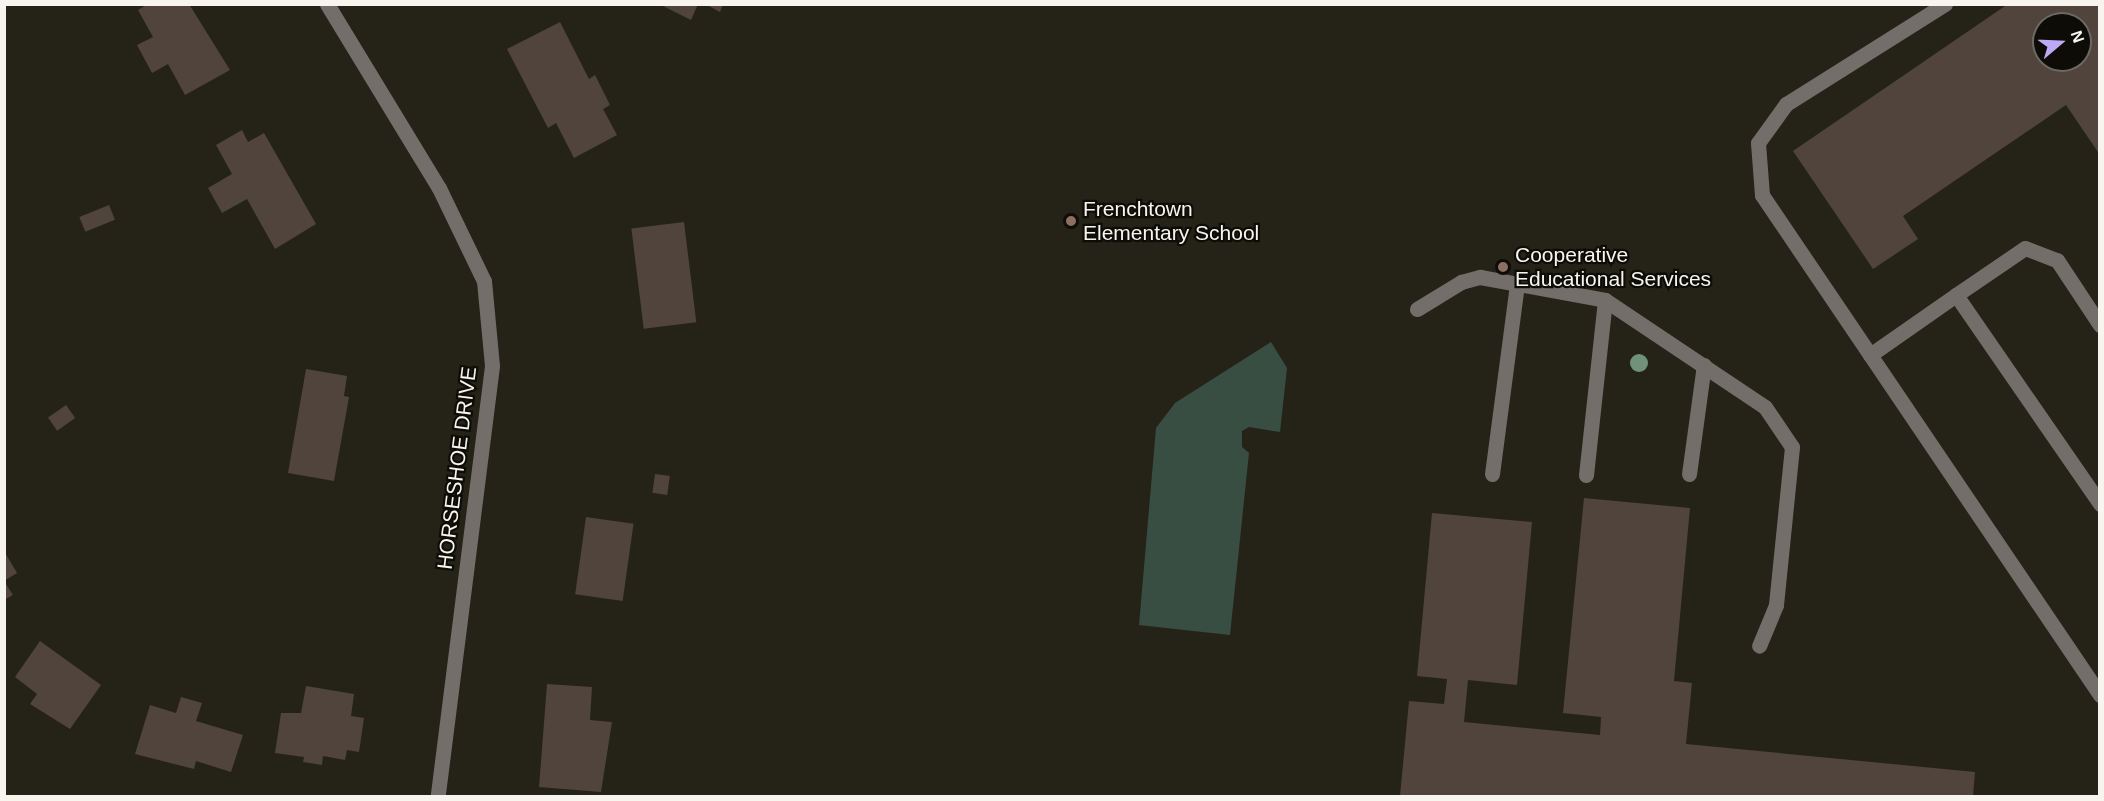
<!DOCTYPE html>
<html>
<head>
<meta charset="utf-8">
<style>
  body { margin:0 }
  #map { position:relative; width:2104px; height:801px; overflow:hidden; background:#252317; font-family:Helvetica,sans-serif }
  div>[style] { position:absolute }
  .green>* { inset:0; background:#384e43 }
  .building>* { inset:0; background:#50443d; transform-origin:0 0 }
  .minor>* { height:15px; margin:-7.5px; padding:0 7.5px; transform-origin:7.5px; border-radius:7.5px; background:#736e6a }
  .trees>* { width:18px; height:18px; margin:-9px; border-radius:50%; background:#70927a }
  .dots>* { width:16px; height:16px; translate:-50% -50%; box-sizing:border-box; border:3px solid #0d0c07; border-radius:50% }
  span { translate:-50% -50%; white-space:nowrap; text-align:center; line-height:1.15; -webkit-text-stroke:4.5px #0d0c07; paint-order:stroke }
  .poi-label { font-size:21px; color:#f7f5ee }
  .left { translate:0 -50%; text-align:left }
  .street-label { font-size:21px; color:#f7f5ee }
  .frame { position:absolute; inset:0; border:6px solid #f7f5ee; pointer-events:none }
  .north { position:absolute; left:2032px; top:12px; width:60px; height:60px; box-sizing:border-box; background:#0d0c07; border:2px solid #6b6963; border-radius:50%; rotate:71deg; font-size:16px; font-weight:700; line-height:24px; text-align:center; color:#f7f5ee }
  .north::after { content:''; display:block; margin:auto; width:21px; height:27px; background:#bea9f4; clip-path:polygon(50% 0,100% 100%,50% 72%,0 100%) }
</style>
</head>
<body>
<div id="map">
  <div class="green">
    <div style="clip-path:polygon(1271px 342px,1287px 368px,1280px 432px,1249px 427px,1242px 431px,1242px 447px,1249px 453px,1230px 635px,1139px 625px,1156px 428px,1175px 403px)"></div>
  </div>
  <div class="building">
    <div style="clip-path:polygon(148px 4px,189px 4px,230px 70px,185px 95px,168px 64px,152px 73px,137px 45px,153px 37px,138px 10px)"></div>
    <div style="clip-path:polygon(659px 4px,698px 4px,691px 20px)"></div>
    <div style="clip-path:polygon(705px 4px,723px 4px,720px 12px)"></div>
    <div style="clip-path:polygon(evenodd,2008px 4px,2100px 4px,2100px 155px,2066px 105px,1903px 216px,1918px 239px,1873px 269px,1793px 151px,2008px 4px,2044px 24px,2080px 24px,2080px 60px,2044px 60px,2044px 24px)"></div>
    <div style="clip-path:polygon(560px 22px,589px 79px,595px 75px,610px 105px,603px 109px,617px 135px,574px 158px,556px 123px,548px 128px,507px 49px)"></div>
    <div style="clip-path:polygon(242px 130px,248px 142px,264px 133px,316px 224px,275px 249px,247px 199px,222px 213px,208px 188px,232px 174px,216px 145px)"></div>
    <div style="left:109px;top:205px;width:16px;height:32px;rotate:68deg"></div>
    <div style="left:684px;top:222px;width:101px;height:53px;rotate:83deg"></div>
    <div style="clip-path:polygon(306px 369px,347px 376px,344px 396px,349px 397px,334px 481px,288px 473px)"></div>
    <div style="left:66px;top:405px;width:16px;height:22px;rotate:55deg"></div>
    <div style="left:655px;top:474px;width:15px;height:19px;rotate:8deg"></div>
    <div style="clip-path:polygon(1584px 498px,1690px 508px,1674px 681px,1692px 683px,1686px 744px,1975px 772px,1973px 796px,1400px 796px,1409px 701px,1444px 704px,1447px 679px,1417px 676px,1432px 513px,1532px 522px,1517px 685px,1468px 680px,1464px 722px,1600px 735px,1601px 717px,1563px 713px)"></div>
    <div style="left:586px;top:517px;width:48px;height:78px;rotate:8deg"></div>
    <div style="clip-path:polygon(4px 551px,17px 573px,4px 581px)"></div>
    <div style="clip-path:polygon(4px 581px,13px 595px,4px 600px)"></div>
    <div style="clip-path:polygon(40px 641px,101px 685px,70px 729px,30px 704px,37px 694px,15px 677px)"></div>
    <div style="clip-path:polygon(547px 684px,592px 687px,590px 720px,612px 722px,601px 792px,539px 787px)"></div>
    <div style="clip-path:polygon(306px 686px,354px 694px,351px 716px,364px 718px,359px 752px,347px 750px,345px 760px,323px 756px,322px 765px,303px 762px,304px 757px,275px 753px,281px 713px,301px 713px)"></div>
    <div style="clip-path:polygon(181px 697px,202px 703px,196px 721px,243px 735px,231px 772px,196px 761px,194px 769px,135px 754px,150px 705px,176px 713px)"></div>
  </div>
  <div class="minor">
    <div style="left:327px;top:4px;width:215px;rotate:58.7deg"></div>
    <div style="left:439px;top:188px;width:103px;rotate:64.2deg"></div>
    <div style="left:484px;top:281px;width:85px;rotate:84.6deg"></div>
    <div style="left:492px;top:366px;width:433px;rotate:97.2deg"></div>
    <div style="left:1945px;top:4px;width:188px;rotate:147.8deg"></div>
    <div style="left:1786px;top:104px;width:48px;rotate:125.7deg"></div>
    <div style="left:1758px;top:143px;width:52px;rotate:85.6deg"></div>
    <div style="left:1762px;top:195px;width:604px;rotate:55.94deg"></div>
    <div style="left:1956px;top:295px;width:83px;rotate:-34.3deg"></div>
    <div style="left:2025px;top:248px;width:34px;rotate:21deg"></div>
    <div style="left:2057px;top:260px;width:78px;rotate:56.5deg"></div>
    <div style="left:1417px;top:309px;width:52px;rotate:-31.5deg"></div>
    <div style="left:1461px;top:282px;width:20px;rotate:-15deg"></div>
    <div style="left:1480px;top:277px;width:127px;rotate:10.4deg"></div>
    <div style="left:1605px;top:300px;width:192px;rotate:33.8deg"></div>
    <div style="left:1765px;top:407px;width:48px;rotate:56deg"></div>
    <div style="left:1792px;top:447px;width:159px;rotate:95.8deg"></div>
    <div style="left:1776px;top:605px;width:44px;rotate:112.5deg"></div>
    <div style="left:1870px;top:355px;width:105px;rotate:-34.9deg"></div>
    <div style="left:1956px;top:295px;width:254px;rotate:55.4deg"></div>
    <div style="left:1492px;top:474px;width:192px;rotate:-82.5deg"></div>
    <div style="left:1689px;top:474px;width:110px;rotate:-82.2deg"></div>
    <div style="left:1586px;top:475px;width:176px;rotate:-83.8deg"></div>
  </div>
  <div class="trees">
    <div style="left:1639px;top:363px"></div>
  </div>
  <div class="dots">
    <div style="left:1071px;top:221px;background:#8d6e63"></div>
    <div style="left:1503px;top:267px;background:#8d6e63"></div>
  </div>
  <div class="poi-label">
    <span class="left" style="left:1083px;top:221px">Frenchtown<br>Elementary School</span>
    <span class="left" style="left:1515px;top:267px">Cooperative<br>Educational Services</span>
  </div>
  <div class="street-label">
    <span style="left:457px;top:468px;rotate:-83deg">HORSESHOE DRIVE</span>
  </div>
  <div class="frame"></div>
  <div class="north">N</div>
</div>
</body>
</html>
